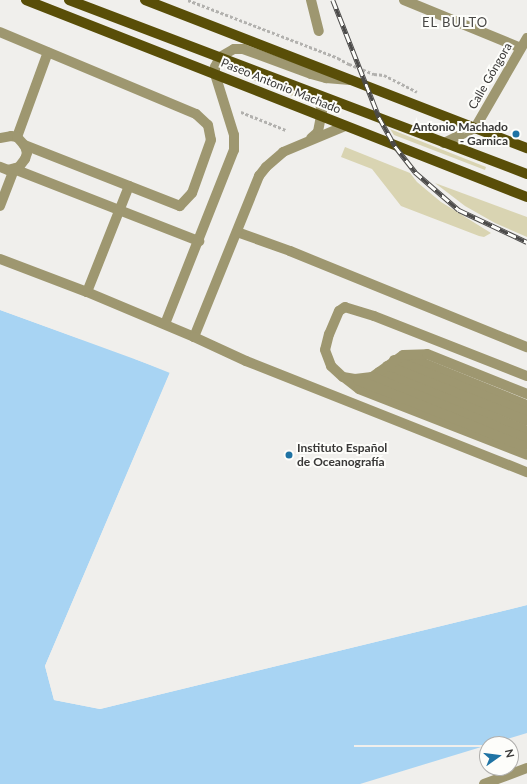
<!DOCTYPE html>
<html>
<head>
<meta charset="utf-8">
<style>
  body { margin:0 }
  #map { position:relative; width:527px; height:784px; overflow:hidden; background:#f0efec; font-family:Lato,sans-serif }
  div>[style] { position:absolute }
  .green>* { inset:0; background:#d9d4b2 }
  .water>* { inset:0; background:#a8d4f3 }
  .pier>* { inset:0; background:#f0efec; transform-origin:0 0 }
  .path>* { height:2.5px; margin-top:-1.25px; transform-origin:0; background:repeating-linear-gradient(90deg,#b2b1ae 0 3px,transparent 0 5px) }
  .minor>* { height:10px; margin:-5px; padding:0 5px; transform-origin:5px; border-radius:5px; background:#9e9770 }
  .major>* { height:10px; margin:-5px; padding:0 5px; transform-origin:5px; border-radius:5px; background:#594e08 }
  .rail>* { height:4.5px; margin-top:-2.25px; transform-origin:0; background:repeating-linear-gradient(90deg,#fdfdfa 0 9px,#4c4b4a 0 18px); box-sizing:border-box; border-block:1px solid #4c4b4a }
  .dots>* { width:11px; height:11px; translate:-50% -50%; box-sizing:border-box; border:2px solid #fdfdfa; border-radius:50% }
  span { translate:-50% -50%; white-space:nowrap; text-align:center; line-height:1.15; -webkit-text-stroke:4px #fdfdfa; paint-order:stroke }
  .street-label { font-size:12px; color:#393837 }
  .poi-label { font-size:12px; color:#393837; font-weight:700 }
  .right { translate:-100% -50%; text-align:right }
  .left { translate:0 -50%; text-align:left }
  .neighbourhood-label { font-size:13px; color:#494846; letter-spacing:1px }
  .north { position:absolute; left:479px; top:736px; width:40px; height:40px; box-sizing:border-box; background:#fdfdfa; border:1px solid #afaeac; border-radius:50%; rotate:76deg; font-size:11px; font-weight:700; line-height:16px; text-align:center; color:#393837 }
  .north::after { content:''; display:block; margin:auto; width:14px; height:18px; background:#1f73a4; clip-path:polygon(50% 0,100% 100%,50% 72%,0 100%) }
</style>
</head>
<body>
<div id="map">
  <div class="green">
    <div style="clip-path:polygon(236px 71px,238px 71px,301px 95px,302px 97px,300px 99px,236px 73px)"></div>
    <div style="clip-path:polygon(390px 129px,486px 167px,485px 170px,394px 135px)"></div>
    <div style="clip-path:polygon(345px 147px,410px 173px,417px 182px,441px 202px,491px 233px,484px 237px,479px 236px,401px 206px,372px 169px,341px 157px)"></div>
    <div style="clip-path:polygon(435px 183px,527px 217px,527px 237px,495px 223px,465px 206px)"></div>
  </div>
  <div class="water">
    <div style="clip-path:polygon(0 310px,170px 372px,45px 666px,54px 700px,100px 709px,527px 605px,527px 733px,360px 784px,0 784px)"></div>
  </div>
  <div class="pier">
    <div style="left:1px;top:308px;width:86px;height:2px;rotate:20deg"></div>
    <div style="clip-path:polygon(136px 357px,171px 370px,172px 373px,47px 666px,55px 698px,100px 707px,527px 603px,527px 605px,100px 709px,54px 700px,45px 666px,170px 373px,135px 359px)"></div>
    <div style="left:487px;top:745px;width:2px;height:133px;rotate:90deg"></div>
  </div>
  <div class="path">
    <div style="left:188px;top:0;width:161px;rotate:21.1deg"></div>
    <div style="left:338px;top:58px;width:13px;rotate:29deg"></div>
    <div style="left:349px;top:64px;width:27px;rotate:22deg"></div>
    <div style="left:374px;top:74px;width:10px;rotate:6deg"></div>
    <div style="left:384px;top:75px;width:37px;rotate:27deg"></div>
    <div style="left:241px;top:112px;width:48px;rotate:21.8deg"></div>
  </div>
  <div class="minor">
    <div style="left:311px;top:0;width:32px;rotate:76deg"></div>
    <div style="left:404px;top:0;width:126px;rotate:22.3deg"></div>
    <div style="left:0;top:32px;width:212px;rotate:22.7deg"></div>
    <div style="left:196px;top:114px;width:16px;rotate:43deg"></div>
    <div style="left:208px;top:125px;width:15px;rotate:79deg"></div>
    <div style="left:211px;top:140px;width:56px;rotate:109.7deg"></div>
    <div style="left:192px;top:193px;width:18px;rotate:133deg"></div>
    <div style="left:180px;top:206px;width:168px;rotate:-158.6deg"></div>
    <div style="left:309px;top:92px;width:13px;rotate:39deg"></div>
    <div style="left:319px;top:100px;width:11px;rotate:75deg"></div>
    <div style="left:322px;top:111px;width:21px;rotate:101deg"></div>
    <div style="left:318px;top:132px;width:9px;rotate:139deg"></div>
    <div style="left:17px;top:137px;width:90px;rotate:-70deg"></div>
    <div style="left:0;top:138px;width:11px;rotate:-10deg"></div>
    <div style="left:11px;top:136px;width:6px;rotate:9deg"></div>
    <div style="left:17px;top:137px;width:12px;rotate:48deg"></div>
    <div style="left:25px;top:146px;width:7px;rotate:74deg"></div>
    <div style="left:27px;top:153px;width:6px;rotate:108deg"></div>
    <div style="left:25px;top:159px;width:10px;rotate:127deg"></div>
    <div style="left:19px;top:167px;width:11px;rotate:165deg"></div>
    <div style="left:8px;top:170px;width:9px;rotate:-159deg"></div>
    <div style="left:444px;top:143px;width:34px;rotate:-26deg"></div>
    <div style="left:475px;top:128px;width:104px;rotate:-60deg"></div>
    <div style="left:0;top:206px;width:40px;rotate:-69deg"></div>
    <div style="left:14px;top:169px;width:199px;rotate:21.3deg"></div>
    <div style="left:237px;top:232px;width:56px;rotate:19.7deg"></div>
    <div style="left:290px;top:251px;width:256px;rotate:22.1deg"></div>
    <div style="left:0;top:259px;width:93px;rotate:20.8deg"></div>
    <div style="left:87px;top:292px;width:116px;rotate:22.8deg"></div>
    <div style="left:194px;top:337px;width:174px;rotate:-68deg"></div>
    <div style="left:259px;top:176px;width:11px;rotate:-52deg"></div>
    <div style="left:266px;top:167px;width:23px;rotate:-41deg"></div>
    <div style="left:283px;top:152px;width:67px;rotate:-22.8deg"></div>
    <div style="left:87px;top:292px;width:114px;rotate:-68.4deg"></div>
    <div style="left:165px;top:324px;width:187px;rotate:-68.4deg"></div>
    <div style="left:234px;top:150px;width:15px;rotate:-90deg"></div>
    <div style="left:234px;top:135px;width:64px;rotate:-107.3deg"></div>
    <div style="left:215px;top:74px;width:7px;rotate:-90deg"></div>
    <div style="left:215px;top:67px;width:11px;rotate:-63deg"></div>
    <div style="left:220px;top:57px;width:16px;rotate:-30deg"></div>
    <div style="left:234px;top:49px;width:9px"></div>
    <div style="left:243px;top:49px;width:72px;rotate:20.2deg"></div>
    <div style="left:311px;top:74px;width:16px;rotate:15deg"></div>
    <div style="left:326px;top:78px;width:24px;rotate:5deg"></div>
    <div style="left:194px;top:337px;width:57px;rotate:24.8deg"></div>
    <div style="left:246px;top:361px;width:302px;rotate:21.6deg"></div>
    <div style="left:408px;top:357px;width:128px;rotate:22deg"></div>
    <div style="left:394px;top:360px;width:143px;rotate:21.7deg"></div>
    <div style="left:387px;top:366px;width:150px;rotate:21.4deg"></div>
    <div style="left:379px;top:372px;width:159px;rotate:21.7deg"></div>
    <div style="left:527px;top:376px;width:164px;rotate:-158.6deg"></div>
    <div style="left:374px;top:316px;width:30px;rotate:-163deg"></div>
    <div style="left:345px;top:307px;width:7px;rotate:146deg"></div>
    <div style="left:339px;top:311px;width:25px;rotate:113deg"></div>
    <div style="left:329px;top:334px;width:16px;rotate:104deg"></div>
    <div style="left:325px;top:350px;width:17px;rotate:69deg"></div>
    <div style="left:331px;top:366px;width:16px;rotate:43deg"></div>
    <div style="left:343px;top:377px;width:12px;rotate:9deg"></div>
    <div style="left:355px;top:379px;width:17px;rotate:-7deg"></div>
    <div style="left:372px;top:377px;width:38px;rotate:-35deg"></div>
    <div style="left:403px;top:355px;width:24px;rotate:-2deg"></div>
    <div style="left:427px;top:354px;width:108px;rotate:21.8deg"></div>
    <div style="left:372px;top:377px;width:167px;rotate:21.8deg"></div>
    <div style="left:345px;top:378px;width:18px;rotate:38deg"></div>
    <div style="left:359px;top:389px;width:180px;rotate:21.4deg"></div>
    <div style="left:358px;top:380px;width:178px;rotate:21.8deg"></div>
    <div style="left:484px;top:784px;width:46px;rotate:-20.4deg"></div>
  </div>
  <div class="major">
    <div style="left:26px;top:0;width:538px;rotate:21.47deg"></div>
    <div style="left:69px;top:0;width:490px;rotate:20.8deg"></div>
    <div style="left:145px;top:0;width:410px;rotate:21.2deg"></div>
  </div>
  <div class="rail">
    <div style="left:333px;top:0;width:126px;rotate:68.5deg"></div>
    <div style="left:379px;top:117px;width:33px;rotate:61deg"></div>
    <div style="left:395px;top:146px;width:33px;rotate:52deg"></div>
    <div style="left:415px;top:172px;width:58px;rotate:40.8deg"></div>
    <div style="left:459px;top:210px;width:75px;rotate:25.2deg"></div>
  </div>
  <div class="dots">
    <div style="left:516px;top:134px;background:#1f73a4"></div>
    <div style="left:289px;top:455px;background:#1f73a4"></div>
  </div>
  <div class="street-label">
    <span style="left:490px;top:76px;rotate:-60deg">Calle Góngora</span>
    <span style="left:281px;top:86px;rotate:22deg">Paseo Antonio Machado</span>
  </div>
  <div class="poi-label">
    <span class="right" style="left:508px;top:134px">Antonio Machado<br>- Garnica</span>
    <span class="left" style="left:297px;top:455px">Instituto Español<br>de Oceanografía</span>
  </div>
  <div class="neighbourhood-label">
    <span style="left:455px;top:22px">EL BULTO</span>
  </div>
  <div class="north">N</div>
</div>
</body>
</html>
